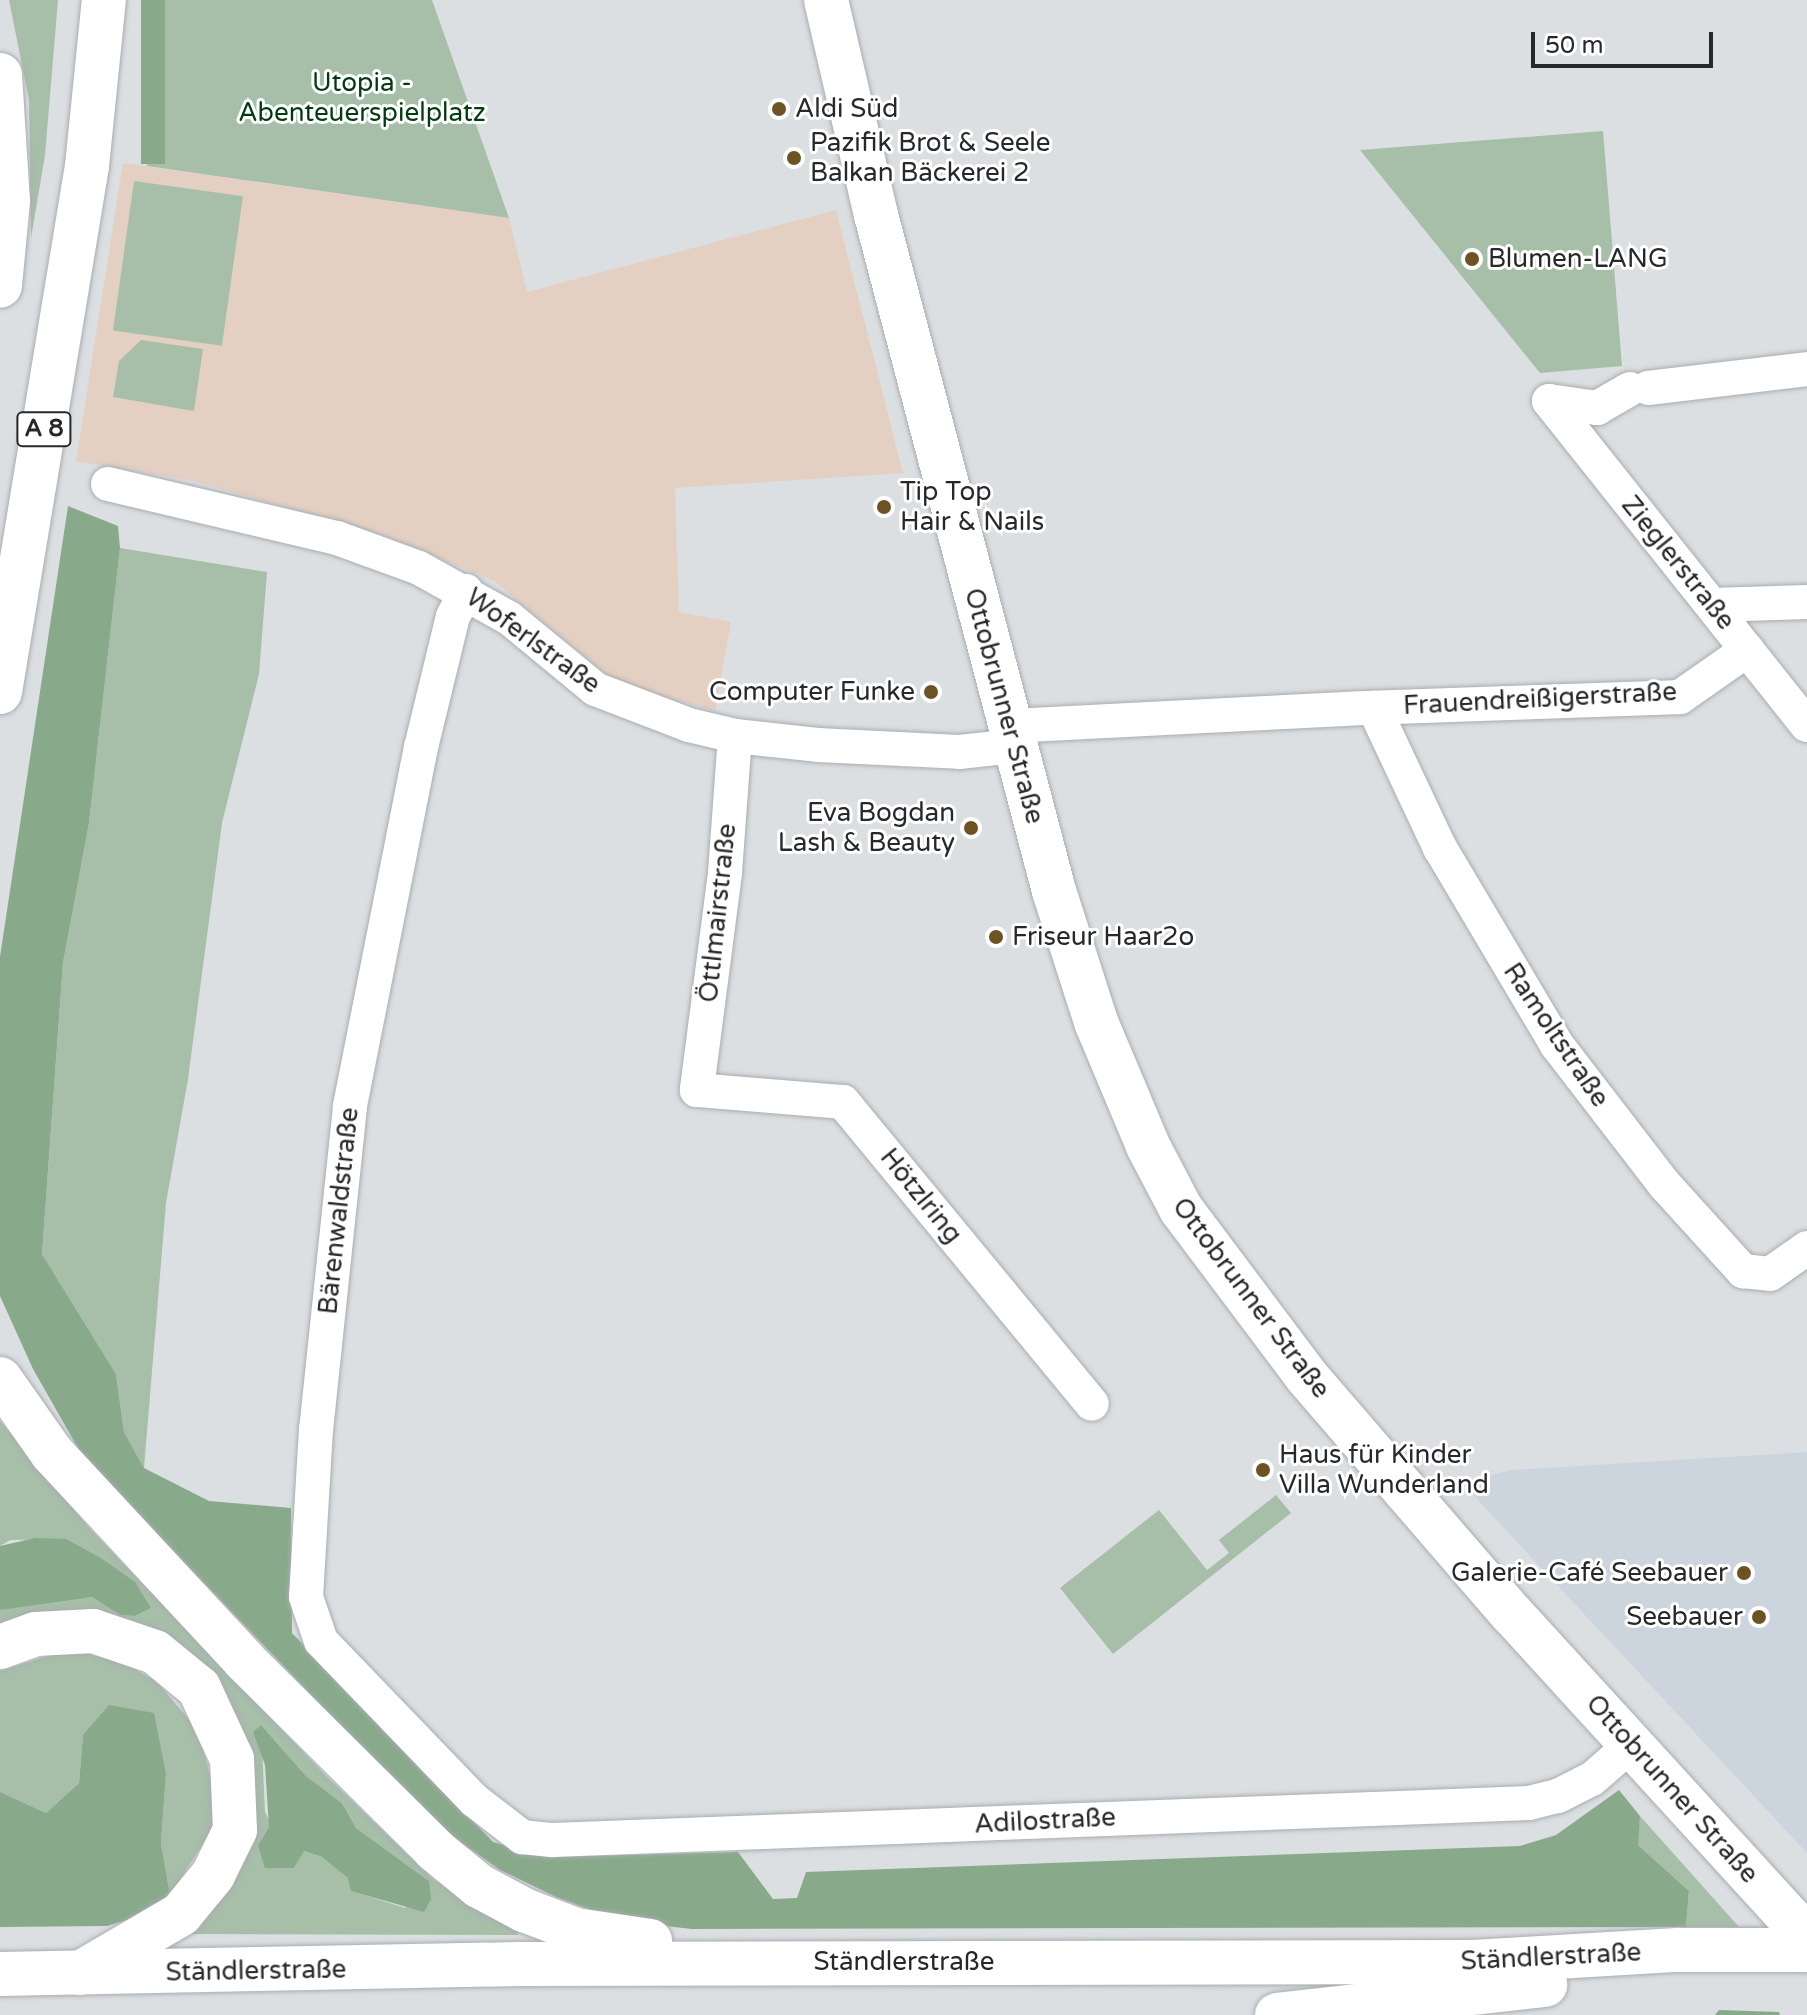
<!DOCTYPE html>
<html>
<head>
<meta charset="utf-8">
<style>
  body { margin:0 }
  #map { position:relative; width:1807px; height:2015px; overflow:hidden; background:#dbdfe2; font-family:"Varela Round",sans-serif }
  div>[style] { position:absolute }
  .built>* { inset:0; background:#ccd5de }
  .industrial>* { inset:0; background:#e4d0c2 }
  .green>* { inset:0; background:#a7bea9; transform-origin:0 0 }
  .forest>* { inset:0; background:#88aa8a; transform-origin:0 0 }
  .roads { filter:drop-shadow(0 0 2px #a9adb0) drop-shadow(0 0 2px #a9adb0) }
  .minor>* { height:34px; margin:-17px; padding:0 17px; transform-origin:17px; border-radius:17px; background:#fff }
  .major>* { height:44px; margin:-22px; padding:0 22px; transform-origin:22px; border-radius:22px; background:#fff }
  .highway>* { height:44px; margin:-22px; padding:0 22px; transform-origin:22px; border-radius:22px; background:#fff }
  .dots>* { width:22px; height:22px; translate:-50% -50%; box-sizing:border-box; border:4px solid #fff; border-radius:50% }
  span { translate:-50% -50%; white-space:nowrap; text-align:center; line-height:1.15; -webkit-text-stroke:6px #fff; paint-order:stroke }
  .shield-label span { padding:2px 6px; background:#fff; border:2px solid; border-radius:6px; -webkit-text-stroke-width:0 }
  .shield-label { font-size:24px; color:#272829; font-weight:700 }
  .park-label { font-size:26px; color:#033b11 }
  .poi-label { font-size:26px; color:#272829 }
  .left { translate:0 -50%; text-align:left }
  .right { translate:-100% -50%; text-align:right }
  .street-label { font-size:26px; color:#272829 }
  .scale { position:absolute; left:1531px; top:32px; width:182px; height:36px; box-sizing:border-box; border:4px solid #272829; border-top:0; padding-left:10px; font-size:24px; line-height:28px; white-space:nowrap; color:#272829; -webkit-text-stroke:6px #fff; paint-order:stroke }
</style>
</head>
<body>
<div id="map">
  <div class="built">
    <div style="clip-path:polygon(1807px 1452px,1807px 1853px,1461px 1482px,1512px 1470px)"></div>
  </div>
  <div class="industrial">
    <div style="clip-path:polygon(123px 163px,509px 218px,527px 292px,836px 210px,903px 473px,675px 488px,679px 612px,731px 622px,715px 711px,618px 684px,494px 581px,383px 535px,194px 481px,76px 461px)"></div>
  </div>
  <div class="green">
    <div style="clip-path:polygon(9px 0,58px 0,45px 155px,31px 238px,29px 100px)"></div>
    <div style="clip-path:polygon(165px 0,432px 0,509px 218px,147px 166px)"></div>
    <div style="clip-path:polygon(1603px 131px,1622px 366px,1540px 373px,1360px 150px)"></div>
    <div style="left:134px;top:181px;width:110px;height:151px;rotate:8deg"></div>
    <div style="clip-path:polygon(141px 340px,203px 349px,194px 411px,113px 397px,119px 361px)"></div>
    <div style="clip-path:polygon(120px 548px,267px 572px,259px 674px,222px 823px,188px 1079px,166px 1203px,144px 1468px,124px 1432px,116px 1374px,42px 1254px,63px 963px,89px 823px)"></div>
    <div style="clip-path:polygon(evenodd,0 1421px,90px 1529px,325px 1775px,434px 1880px,518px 1929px,518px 1935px,190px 1934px,253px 1841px,254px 1775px,205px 1676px,0 1630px,0 1610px,30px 1602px,92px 1597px,120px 1615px,135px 1616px,151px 1608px,66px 1539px,10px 1540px,0 1546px,0 1421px,261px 1725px,306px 1776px,342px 1803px,356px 1828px,429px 1881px,405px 1908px,352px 1891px,349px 1878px,322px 1857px,303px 1851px,294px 1868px,265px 1812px,261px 1725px)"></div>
    <div style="clip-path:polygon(1276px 1495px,1291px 1513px,1113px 1654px,1060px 1588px,1159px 1510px,1207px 1570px,1229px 1553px,1219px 1540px)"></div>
    <div style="clip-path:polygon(54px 1654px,88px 1654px,124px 1663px,157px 1682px,198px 1730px,215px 1794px,213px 1828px,170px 1895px,161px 1843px,166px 1774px,83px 1735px,79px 1783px,46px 1813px,0 1792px,0 1671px)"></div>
    <div style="clip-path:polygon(1640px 1816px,1739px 1927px,1686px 1927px,1689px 1891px,1637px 1844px)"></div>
  </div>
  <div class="forest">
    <div style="left:141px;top:0;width:24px;height:164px"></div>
    <div style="clip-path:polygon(68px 506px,118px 526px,120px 548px,89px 823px,63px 963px,42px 1254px,116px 1374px,124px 1432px,144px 1468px,209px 1501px,291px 1508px,292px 1633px,493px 1842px,548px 1857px,738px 1852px,773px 1899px,797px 1898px,806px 1872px,1520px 1846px,1556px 1835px,1619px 1790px,1640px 1816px,1638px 1845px,1689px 1891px,1686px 1927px,692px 1929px,621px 1921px,556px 1897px,500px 1870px,435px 1824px,83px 1457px,33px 1369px,0 1296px,0 957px)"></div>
    <div style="clip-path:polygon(35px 1538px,66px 1539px,101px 1558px,135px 1582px,151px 1608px,135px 1616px,120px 1615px,92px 1597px,0 1610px,0 1546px)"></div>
    <div style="clip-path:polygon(109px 1705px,154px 1713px,166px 1774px,161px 1843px,170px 1895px,141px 1916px,107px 1926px,0 1927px,0 1792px,46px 1813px,79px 1783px,83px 1735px)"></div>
    <div style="clip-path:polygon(261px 1725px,306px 1776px,342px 1803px,356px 1828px,429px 1881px,431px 1899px,424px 1912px,351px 1891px,348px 1878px,322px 1857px,304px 1851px,294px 1868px,265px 1868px,258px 1846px,269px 1827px,265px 1765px,253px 1732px)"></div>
    <div style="clip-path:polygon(1719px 2010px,1779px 2012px,1780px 2015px,1715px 2015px)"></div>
  </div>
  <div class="roads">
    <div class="minor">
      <div style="left:1648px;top:388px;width:160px;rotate:-6.8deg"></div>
      <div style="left:1549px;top:401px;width:414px;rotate:51.5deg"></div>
      <div style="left:1549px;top:401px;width:49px;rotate:8.3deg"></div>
      <div style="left:1597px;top:408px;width:38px;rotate:-30deg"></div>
      <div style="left:108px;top:484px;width:235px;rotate:13.3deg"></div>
      <div style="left:337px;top:538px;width:87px;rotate:20.1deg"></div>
      <div style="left:419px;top:568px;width:103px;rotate:29.1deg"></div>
      <div style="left:509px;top:618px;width:112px;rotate:39.5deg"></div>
      <div style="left:595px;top:689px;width:101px;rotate:21deg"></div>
      <div style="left:689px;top:725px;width:47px;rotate:13.4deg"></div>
      <div style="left:735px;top:736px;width:83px;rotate:6.2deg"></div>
      <div style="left:818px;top:745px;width:141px;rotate:2.8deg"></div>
      <div style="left:959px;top:752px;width:55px;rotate:-6.2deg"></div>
      <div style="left:466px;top:591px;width:28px;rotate:117deg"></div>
      <div style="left:453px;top:616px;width:135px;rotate:103.7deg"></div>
      <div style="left:421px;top:747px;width:367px;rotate:101.2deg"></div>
      <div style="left:350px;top:1107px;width:324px;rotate:96deg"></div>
      <div style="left:316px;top:1429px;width:168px;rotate:93.4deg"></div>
      <div style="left:306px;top:1597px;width:46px;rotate:71.2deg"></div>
      <div style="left:321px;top:1641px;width:221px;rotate:46.1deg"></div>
      <div style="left:474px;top:1800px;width:61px;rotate:37.6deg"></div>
      <div style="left:522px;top:1837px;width:30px;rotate:6deg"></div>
      <div style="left:552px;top:1840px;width:978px;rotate:-2.17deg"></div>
      <div style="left:1529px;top:1803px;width:30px;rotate:-14deg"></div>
      <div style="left:1558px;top:1796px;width:38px;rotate:-27deg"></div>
      <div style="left:1592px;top:1779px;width:53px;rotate:-41.2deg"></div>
      <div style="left:1712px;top:605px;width:95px;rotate:-1.8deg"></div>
      <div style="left:1368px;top:708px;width:312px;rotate:-2deg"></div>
      <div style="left:1680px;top:697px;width:82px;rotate:-35deg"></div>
      <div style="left:1374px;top:708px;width:155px;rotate:64.8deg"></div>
      <div style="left:1440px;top:848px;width:229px;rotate:59.3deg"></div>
      <div style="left:1557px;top:1045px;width:175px;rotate:52.4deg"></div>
      <div style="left:1664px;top:1184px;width:118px;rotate:47.8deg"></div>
      <div style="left:1743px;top:1271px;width:27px;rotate:6deg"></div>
      <div style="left:1770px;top:1274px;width:45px;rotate:-35.1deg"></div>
      <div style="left:1009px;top:726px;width:353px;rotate:-2.9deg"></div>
      <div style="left:735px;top:736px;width:137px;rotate:94.2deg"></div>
      <div style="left:725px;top:873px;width:219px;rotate:97.4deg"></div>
      <div style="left:697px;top:1090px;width:146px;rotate:4.7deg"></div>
      <div style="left:843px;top:1102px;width:391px;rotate:50.5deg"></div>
    </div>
    <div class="major">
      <div style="left:826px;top:0;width:221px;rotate:76.9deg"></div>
      <div style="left:876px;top:215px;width:699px;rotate:75.25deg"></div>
      <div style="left:1054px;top:891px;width:138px;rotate:72.2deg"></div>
      <div style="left:1096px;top:1022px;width:134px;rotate:67.2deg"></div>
      <div style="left:1148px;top:1146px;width:71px;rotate:62.4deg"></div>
      <div style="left:1181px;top:1209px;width:211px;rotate:53.1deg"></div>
      <div style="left:1308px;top:1378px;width:312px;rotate:49.2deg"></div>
      <div style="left:1512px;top:1614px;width:437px;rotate:47.6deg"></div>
    </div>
    <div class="highway">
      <div style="left:0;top:75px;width:126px;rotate:86.4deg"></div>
      <div style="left:8px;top:201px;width:85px;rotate:95.4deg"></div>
      <div style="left:0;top:692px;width:533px;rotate:-80.61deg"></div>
      <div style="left:87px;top:166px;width:167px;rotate:-84.2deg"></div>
      <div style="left:0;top:1379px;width:90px;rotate:54.9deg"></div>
      <div style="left:52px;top:1453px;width:284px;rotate:47.1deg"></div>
      <div style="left:245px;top:1661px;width:268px;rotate:44.8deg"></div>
      <div style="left:435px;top:1850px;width:57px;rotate:39.3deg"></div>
      <div style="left:479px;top:1886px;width:51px;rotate:28.1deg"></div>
      <div style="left:524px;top:1910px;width:56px;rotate:21deg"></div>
      <div style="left:576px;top:1930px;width:75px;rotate:8.5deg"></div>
      <div style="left:0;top:1647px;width:38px;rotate:-20deg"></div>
      <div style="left:36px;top:1634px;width:57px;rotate:-3deg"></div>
      <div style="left:93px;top:1631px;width:65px;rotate:18.7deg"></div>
      <div style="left:155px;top:1652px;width:57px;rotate:39.3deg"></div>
      <div style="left:199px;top:1688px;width:78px;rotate:65.1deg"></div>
      <div style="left:232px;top:1759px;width:71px;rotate:87.6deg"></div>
      <div style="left:235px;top:1830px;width:50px;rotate:116.1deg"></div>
      <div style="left:213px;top:1875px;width:50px;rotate:129.4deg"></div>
      <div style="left:181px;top:1914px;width:117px;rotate:149.7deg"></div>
      <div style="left:0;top:1974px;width:519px;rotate:-1.1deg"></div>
      <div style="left:519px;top:1964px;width:954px;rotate:-0.12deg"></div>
      <div style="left:1473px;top:1962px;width:205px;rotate:-3.4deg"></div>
      <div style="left:1678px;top:1950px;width:129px"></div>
      <div style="left:1277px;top:2015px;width:270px;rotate:-6.4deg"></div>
    </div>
  </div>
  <div class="dots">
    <div style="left:779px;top:109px;background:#6d5324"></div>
    <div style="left:794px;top:158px;background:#6d5324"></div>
    <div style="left:1472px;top:259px;background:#6d5324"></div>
    <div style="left:884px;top:507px;background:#6d5324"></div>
    <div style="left:931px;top:692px;background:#6d5324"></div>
    <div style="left:971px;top:828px;background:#6d5324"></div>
    <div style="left:996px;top:937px;background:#6d5324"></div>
    <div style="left:1263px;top:1470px;background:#6d5324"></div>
    <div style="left:1744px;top:1573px;background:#6d5324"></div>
    <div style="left:1759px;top:1617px;background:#6d5324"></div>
  </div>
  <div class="shield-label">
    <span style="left:44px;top:429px">A 8</span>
  </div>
  <div class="park-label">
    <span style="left:362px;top:98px">Utopia -<br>Abenteuerspielplatz</span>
  </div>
  <div class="poi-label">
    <span class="left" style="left:795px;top:109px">Aldi Süd</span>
    <span class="left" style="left:810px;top:158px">Pazifik Brot &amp; Seele<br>Balkan Bäckerei 2</span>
    <span class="left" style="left:1488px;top:259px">Blumen-LANG</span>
    <span class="left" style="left:900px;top:507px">Tip Top<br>Hair &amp; Nails</span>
    <span class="right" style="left:915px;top:692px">Computer Funke</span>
    <span class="right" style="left:955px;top:828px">Eva Bogdan<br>Lash &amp; Beauty</span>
    <span class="left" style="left:1012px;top:937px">Friseur Haar2o</span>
    <span class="left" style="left:1279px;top:1470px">Haus für Kinder<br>Villa Wunderland</span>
    <span class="right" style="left:1728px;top:1573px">Galerie-Café Seebauer</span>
    <span class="right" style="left:1743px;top:1617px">Seebauer</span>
  </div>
  <div class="street-label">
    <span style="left:1678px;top:563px;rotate:51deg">Zieglerstraße</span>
    <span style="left:533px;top:641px;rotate:36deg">Woferlstraße</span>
    <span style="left:1540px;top:699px;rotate:-3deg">Frauendreißigerstraße</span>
    <span style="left:1004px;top:706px;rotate:75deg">Ottobrunner Straße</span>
    <span style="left:718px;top:913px;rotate:-84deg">Öttlmairstraße</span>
    <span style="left:1556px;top:1035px;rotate:56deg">Ramoltstraße</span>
    <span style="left:921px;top:1196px;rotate:51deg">Hötzlring</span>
    <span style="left:339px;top:1211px;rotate:-84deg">Bärenwaldstraße</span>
    <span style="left:1251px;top:1298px;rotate:53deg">Ottobrunner Straße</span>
    <span style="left:1672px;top:1789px;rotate:48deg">Ottobrunner Straße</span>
    <span style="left:1045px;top:1821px;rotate:-3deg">Adilostraße</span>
    <span style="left:1551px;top:1957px;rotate:-3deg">Ständlerstraße</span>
    <span style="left:904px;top:1962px">Ständlerstraße</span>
    <span style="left:256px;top:1971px;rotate:-1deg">Ständlerstraße</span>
  </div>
  <div class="scale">50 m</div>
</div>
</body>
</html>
